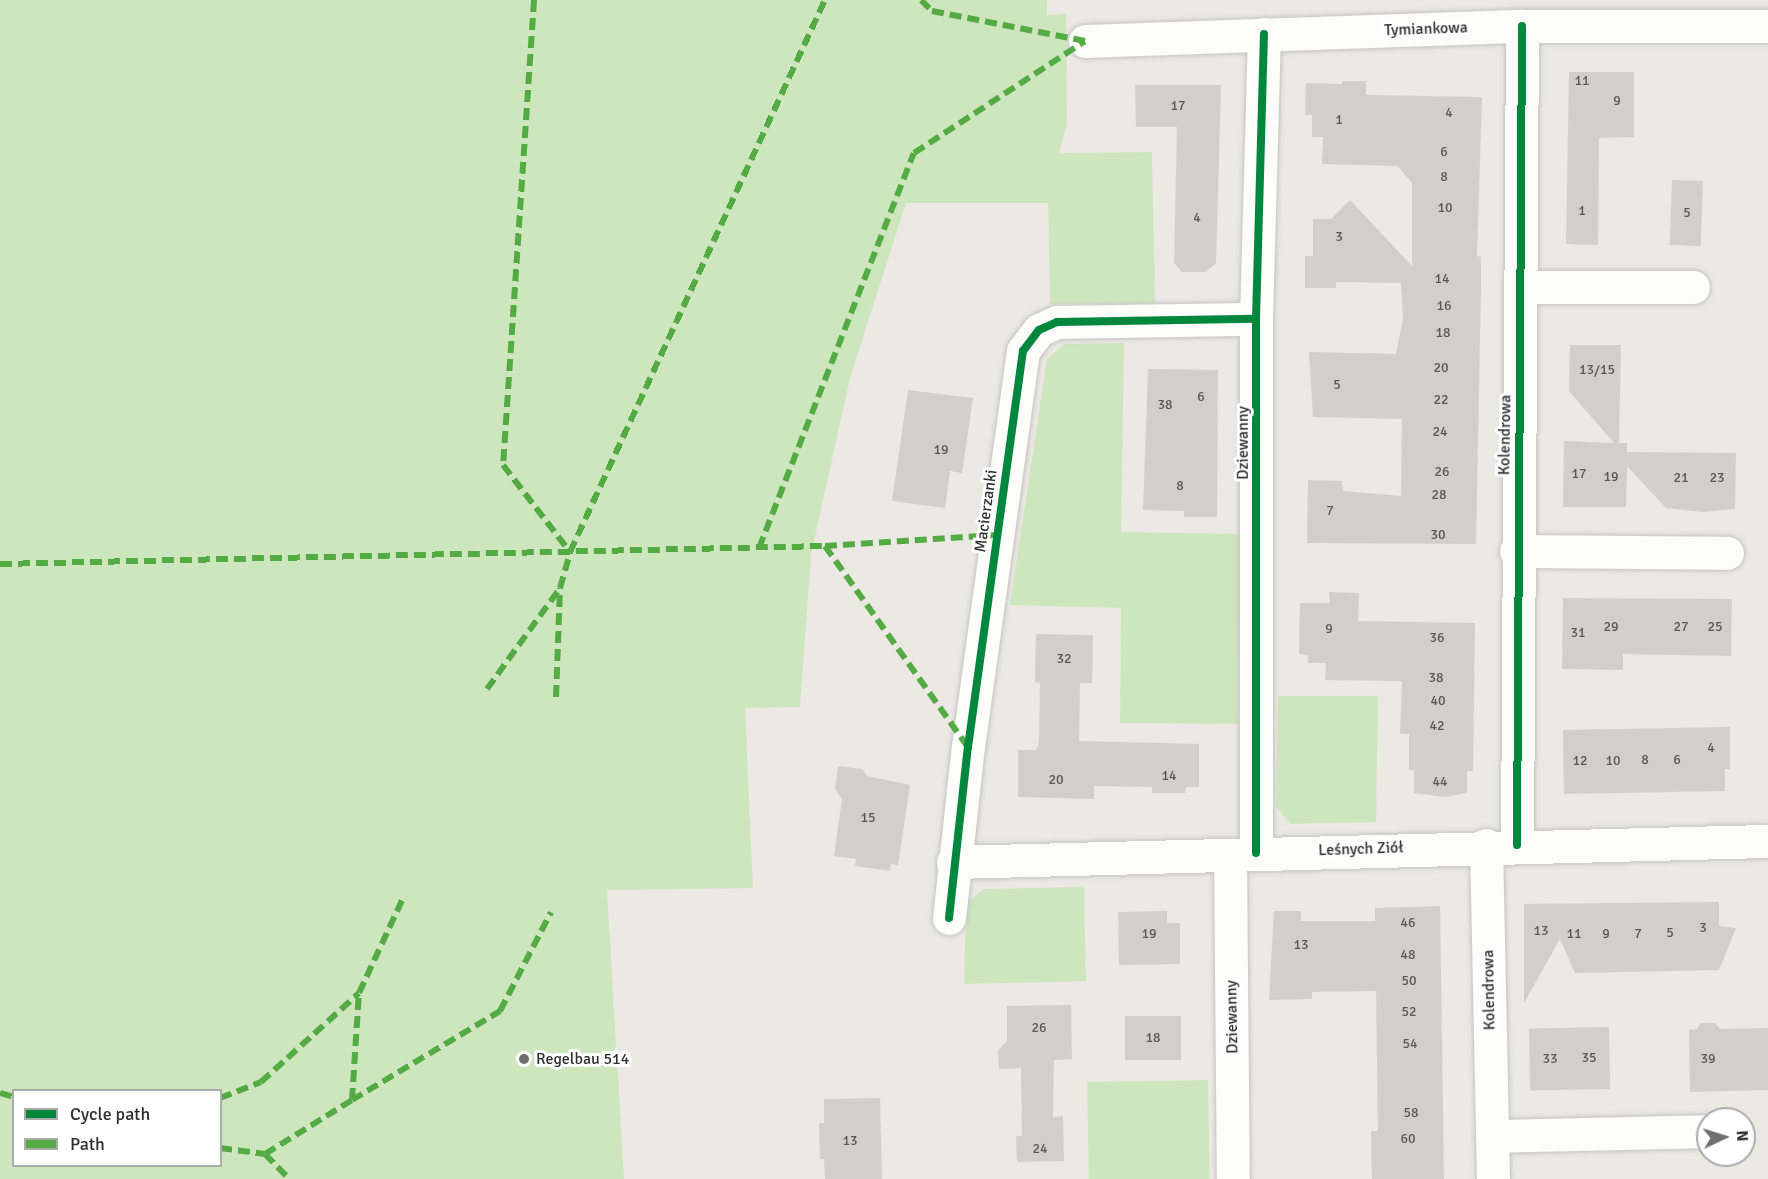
<!DOCTYPE html>
<html>
<head>
<meta charset="utf-8">
<style>
  body { margin:0 }
  #map { position:relative; width:1768px; height:1179px; overflow:hidden; background:#ece8e4; font-family:Signika,sans-serif }
  div>[style] { position:absolute }
  .green>* { inset:0; background:#cee6be; transform-origin:0 0 }
  .building>* { inset:0; background:#d1cecb; transform-origin:0 0 }
  .roads { filter:drop-shadow(0 0 2px #c5c4c5) drop-shadow(0 0 2px #c5c4c5) }
  .minor>* { height:33px; margin:-16.5px; padding:0 16.5px; transform-origin:16.5px; border-radius:16.5px; background:#fcfcfb }
  .quiet>* { height:6px; margin-top:-3px; transform-origin:0; background:repeating-linear-gradient(90deg,#54ab44 0 12px,transparent 0 18px) }
  .cycleway>* { height:8px; margin:-4px; padding:0 4px; transform-origin:4px; border-radius:4px; background:#00873e }
  .dots>* { width:16px; height:16px; translate:-50% -50%; box-sizing:border-box; border:3px solid #fff; border-radius:50% }
  span { translate:-50% -50%; white-space:nowrap; text-align:center; line-height:1.15; -webkit-text-stroke:6px #fff; paint-order:stroke }
  .number-label { font-size:14px; color:#585857 }
  .number-label span { -webkit-text-stroke-width:0 }
  .street-label { font-size:16px; color:#2e2e2e }
  .poi-label { font-size:16px; color:#2e2e2e }
  .left { translate:0 -50%; text-align:left }
  .legend { position:absolute; left:12px; top:1089px; width:210px; height:78px; box-sizing:border-box; background:#fff; border:2px solid #ababab; margin:0; padding:8px 10px; list-style:none; font-size:18px; color:#2e2e2e }
  .legend li { display:flex; align-items:center; gap:12px; height:30px }
  .legend b { width:30px; border:2px solid #ababab }
  .north { position:absolute; left:1696px; top:1107px; width:60px; height:60px; box-sizing:border-box; background:#fff; border:2px solid #ababab; border-radius:50%; rotate:86deg; font-size:16px; font-weight:700; line-height:24px; text-align:center; color:#2e2e2e }
  .north::after { content:''; display:block; margin:auto; width:21px; height:27px; background:#706f6e; clip-path:polygon(50% 0,100% 100%,50% 72%,0 100%) }
</style>
</head>
<body>
<div id="map">
  <div class="green">
    <div style="clip-path:polygon(evenodd,0 0,1047px 0,1047px 15px,1066px 14px,1067px 124px,1059px 153px,1152px 152px,1155px 303px,1050px 304px,1048px 203px,906px 203px,850px 378px,811px 555px,800px 707px,745px 708px,753px 888px,607px 890px,624px 1179px,0 1179px,0 0,14px 1090px,220px 1090px,220px 1166px,14px 1166px,14px 1090px)"></div>
    <div style="clip-path:polygon(1124px 343px,1121px 532px,1241px 534px,1238px 724px,1120px 723px,1121px 608px,1010px 605px,1047px 359px,1064px 344px)"></div>
    <div style="clip-path:polygon(1278px 696px,1378px 696px,1376px 822px,1290px 824px,1276px 806px)"></div>
    <div style="clip-path:polygon(1084px 887px,1086px 981px,964px 984px,966px 904px,984px 889px)"></div>
    <div style="left:1208px;top:1080px;width:99px;height:121px;rotate:89deg"></div>
  </div>
  <div class="building">
    <div style="clip-path:polygon(1569px 72px,1634px 72px,1634px 137px,1599px 138px,1598px 245px,1566px 244px)"></div>
    <div style="clip-path:polygon(1342px 81px,1366px 81px,1366px 95px,1482px 97px,1477px 256px,1481px 257px,1481px 288px,1476px 544px,1307px 543px,1308px 480px,1342px 481px,1343px 491px,1401px 496px,1402px 419px,1313px 417px,1309px 352px,1396px 354px,1403px 319px,1401px 283px,1336px 282px,1336px 288px,1305px 288px,1305px 256px,1313px 256px,1313px 219px,1331px 219px,1350px 200px,1412px 266px,1412px 183px,1398px 166px,1322px 164px,1323px 137px,1312px 137px,1312px 115px,1305px 115px,1306px 83px,1342px 84px)"></div>
    <div style="clip-path:polygon(1135px 85px,1221px 85px,1216px 263px,1206px 272px,1182px 272px,1174px 263px,1177px 127px,1136px 127px)"></div>
    <div style="left:1672px;top:180px;width:31px;height:65px;rotate:2deg"></div>
    <div style="clip-path:polygon(1570px 345px,1621px 345px,1619px 443px,1627px 443px,1627px 452px,1736px 453px,1735px 509px,1702px 512px,1666px 508px,1627px 466px,1626px 507px,1563px 507px,1564px 441px,1614px 443px,1569px 391px)"></div>
    <div style="clip-path:polygon(1148px 369px,1218px 370px,1217px 517px,1184px 517px,1184px 511px,1143px 510px)"></div>
    <div style="clip-path:polygon(908px 390px,973px 398px,962px 473px,950px 471px,945px 508px,892px 501px)"></div>
    <div style="clip-path:polygon(1329px 592px,1359px 593px,1358px 621px,1475px 623px,1473px 771px,1467px 771px,1467px 793px,1445px 797px,1414px 793px,1414px 770px,1409px 770px,1409px 734px,1400px 734px,1402px 681px,1325px 680px,1326px 663px,1308px 663px,1308px 655px,1299px 654px,1300px 603px,1330px 603px)"></div>
    <div style="clip-path:polygon(1563px 598px,1732px 599px,1731px 656px,1623px 654px,1623px 670px,1562px 669px)"></div>
    <div style="clip-path:polygon(1036px 634px,1093px 635px,1092px 683px,1080px 683px,1079px 741px,1199px 744px,1199px 787px,1186px 787px,1185px 793px,1152px 793px,1152px 787px,1094px 786px,1094px 799px,1018px 797px,1018px 750px,1036px 750px,1039px 742px,1040px 683px,1035px 682px)"></div>
    <div style="clip-path:polygon(1730px 727px,1730px 769px,1725px 769px,1725px 791px,1564px 794px,1563px 730px)"></div>
    <div style="clip-path:polygon(838px 766px,862px 769px,867px 776px,910px 785px,898px 865px,891px 864px,890px 871px,855px 866px,856px 859px,834px 856px,842px 799px,835px 789px)"></div>
    <div style="clip-path:polygon(1719px 902px,1719px 926px,1736px 928px,1719px 970px,1575px 973px,1560px 939px,1524px 1003px,1524px 904px)"></div>
    <div style="clip-path:polygon(1440px 906px,1444px 1179px,1372px 1179px,1371px 1131px,1378px 1131px,1376px 991px,1312px 992px,1312px 999px,1269px 1000px,1274px 911px,1301px 911px,1301px 921px,1375px 921px,1375px 908px)"></div>
    <div style="clip-path:polygon(1167px 911px,1167px 923px,1180px 923px,1180px 964px,1119px 965px,1118px 912px)"></div>
    <div style="clip-path:polygon(1071px 1005px,1072px 1059px,1054px 1060px,1053px 1117px,1063px 1116px,1064px 1161px,1017px 1162px,1016px 1136px,1022px 1136px,1021px 1068px,999px 1069px,998px 1050px,1007px 1041px,1007px 1006px)"></div>
    <div style="left:1125px;top:1016px;width:56px;height:44px"></div>
    <div style="clip-path:polygon(1701px 1023px,1715px 1023px,1720px 1029px,1768px 1028px,1768px 1090px,1690px 1092px,1689px 1030px,1697px 1029px)"></div>
    <div style="left:1609px;top:1027px;width:62px;height:80px;rotate:89deg"></div>
    <div style="clip-path:polygon(880px 1098px,882px 1179px,825px 1179px,824px 1159px,820px 1159px,819px 1123px,824px 1123px,824px 1099px)"></div>
  </div>
  <div class="roads">
    <div class="minor">
      <div style="left:1085px;top:41px;width:437px;rotate:-2deg"></div>
      <div style="left:1522px;top:26px;width:246px"></div>
      <div style="left:1522px;top:287px;width:171px"></div>
      <div style="left:1516px;top:551px;width:211px;rotate:0.5deg"></div>
      <div style="left:1486px;top:845px;width:334px;rotate:88.8deg"></div>
      <div style="left:1517px;top:845px;width:819px;rotate:-89.65deg"></div>
      <div style="left:1256px;top:853px;width:534px;rotate:-90deg"></div>
      <div style="left:1256px;top:319px;width:285px;rotate:-88.4deg"></div>
      <div style="left:1230px;top:855px;width:324px;rotate:89.5deg"></div>
      <div style="left:953px;top:862px;width:815px;rotate:-1.48deg"></div>
      <div style="left:949px;top:918px;width:172px;rotate:-83.7deg"></div>
      <div style="left:968px;top:747px;width:400px;rotate:-82.1deg"></div>
      <div style="left:1023px;top:351px;width:26px;rotate:-53deg"></div>
      <div style="left:1039px;top:330px;width:20px;rotate:-24deg"></div>
      <div style="left:1057px;top:322px;width:199px;rotate:-0.9deg"></div>
      <div style="left:1493px;top:1136px;width:215px;rotate:-1.3deg"></div>
    </div>
  </div>
  <div class="quiet">
    <div style="left:534px;top:0;width:466px;rotate:93.8deg"></div>
    <div style="left:503px;top:465px;width:110px;rotate:52.4deg"></div>
    <div style="left:921px;top:0;width:16px;rotate:45deg"></div>
    <div style="left:932px;top:11px;width:156px;rotate:11.1deg"></div>
    <div style="left:825px;top:546px;width:247px;rotate:54.6deg"></div>
    <div style="left:759px;top:548px;width:424px;rotate:-68.6deg"></div>
    <div style="left:914px;top:153px;width:204px;rotate:-33.2deg"></div>
    <div style="left:0;top:564px;width:825px;rotate:-1.25deg"></div>
    <div style="left:825px;top:546px;width:172px;rotate:-3.7deg"></div>
    <div style="left:487px;top:689px;width:125px;rotate:-54.1deg"></div>
    <div style="left:560px;top:588px;width:37px;rotate:-74deg"></div>
    <div style="left:570px;top:552px;width:608px;rotate:-65.21deg"></div>
    <div style="left:556px;top:697px;width:109px;rotate:-87.9deg"></div>
    <div style="left:0;top:1093px;width:15px;rotate:16deg"></div>
    <div style="left:220px;top:1098px;width:44px;rotate:-21.3deg"></div>
    <div style="left:261px;top:1082px;width:132px;rotate:-42.2deg"></div>
    <div style="left:352px;top:1100px;width:173px;rotate:-31deg"></div>
    <div style="left:500px;top:1011px;width:111px;rotate:-62.7deg"></div>
    <div style="left:220px;top:1148px;width:45px;rotate:7.6deg"></div>
    <div style="left:265px;top:1154px;width:35px;rotate:46deg"></div>
    <div style="left:265px;top:1154px;width:102px;rotate:-31.8deg"></div>
    <div style="left:352px;top:1100px;width:107px;rotate:-86.3deg"></div>
    <div style="left:359px;top:993px;width:105px;rotate:-65.1deg"></div>
  </div>
  <div class="cycleway">
    <div style="left:1517px;top:845px;width:819px;rotate:-89.65deg"></div>
    <div style="left:1256px;top:853px;width:534px;rotate:-90deg"></div>
    <div style="left:1256px;top:319px;width:285px;rotate:-88.4deg"></div>
    <div style="left:949px;top:918px;width:172px;rotate:-83.7deg"></div>
    <div style="left:968px;top:747px;width:400px;rotate:-82.1deg"></div>
    <div style="left:1023px;top:351px;width:26px;rotate:-53deg"></div>
    <div style="left:1039px;top:330px;width:20px;rotate:-24deg"></div>
    <div style="left:1057px;top:322px;width:199px;rotate:-0.9deg"></div>
  </div>
  <div class="dots">
    <div style="left:524px;top:1059px;background:#706f6e"></div>
  </div>
  <div class="number-label">
    <span style="left:1582px;top:81px">11</span>
    <span style="left:1617px;top:101px">9</span>
    <span style="left:1178px;top:106px">17</span>
    <span style="left:1449px;top:113px">4</span>
    <span style="left:1339px;top:120px">1</span>
    <span style="left:1444px;top:152px">6</span>
    <span style="left:1444px;top:177px">8</span>
    <span style="left:1445px;top:208px">10</span>
    <span style="left:1582px;top:211px">1</span>
    <span style="left:1687px;top:213px">5</span>
    <span style="left:1197px;top:218px">4</span>
    <span style="left:1339px;top:237px">3</span>
    <span style="left:1442px;top:279px">14</span>
    <span style="left:1444px;top:306px">16</span>
    <span style="left:1443px;top:333px">18</span>
    <span style="left:1441px;top:368px">20</span>
    <span style="left:1597px;top:370px">13/15</span>
    <span style="left:1337px;top:385px">5</span>
    <span style="left:1201px;top:397px">6</span>
    <span style="left:1441px;top:400px">22</span>
    <span style="left:1165px;top:405px">38</span>
    <span style="left:1440px;top:432px">24</span>
    <span style="left:941px;top:450px">19</span>
    <span style="left:1442px;top:472px">26</span>
    <span style="left:1579px;top:474px">17</span>
    <span style="left:1611px;top:477px">19</span>
    <span style="left:1681px;top:478px">21</span>
    <span style="left:1717px;top:478px">23</span>
    <span style="left:1180px;top:486px">8</span>
    <span style="left:1439px;top:495px">28</span>
    <span style="left:1330px;top:511px">7</span>
    <span style="left:1438px;top:535px">30</span>
    <span style="left:1611px;top:627px">29</span>
    <span style="left:1681px;top:627px">27</span>
    <span style="left:1715px;top:627px">25</span>
    <span style="left:1329px;top:629px">9</span>
    <span style="left:1578px;top:633px">31</span>
    <span style="left:1437px;top:638px">36</span>
    <span style="left:1064px;top:659px">32</span>
    <span style="left:1436px;top:678px">38</span>
    <span style="left:1438px;top:701px">40</span>
    <span style="left:1437px;top:726px">42</span>
    <span style="left:1711px;top:748px">4</span>
    <span style="left:1645px;top:760px">8</span>
    <span style="left:1677px;top:760px">6</span>
    <span style="left:1580px;top:761px">12</span>
    <span style="left:1613px;top:761px">10</span>
    <span style="left:1169px;top:776px">14</span>
    <span style="left:1056px;top:780px">20</span>
    <span style="left:1440px;top:782px">44</span>
    <span style="left:868px;top:818px">15</span>
    <span style="left:1408px;top:923px">46</span>
    <span style="left:1703px;top:928px">3</span>
    <span style="left:1541px;top:931px">13</span>
    <span style="left:1670px;top:933px">5</span>
    <span style="left:1149px;top:934px">19</span>
    <span style="left:1574px;top:934px">11</span>
    <span style="left:1606px;top:934px">9</span>
    <span style="left:1638px;top:934px">7</span>
    <span style="left:1301px;top:945px">13</span>
    <span style="left:1408px;top:955px">48</span>
    <span style="left:1409px;top:981px">50</span>
    <span style="left:1409px;top:1012px">52</span>
    <span style="left:1039px;top:1028px">26</span>
    <span style="left:1153px;top:1038px">18</span>
    <span style="left:1410px;top:1044px">54</span>
    <span style="left:1589px;top:1058px">35</span>
    <span style="left:1550px;top:1059px">33</span>
    <span style="left:1708px;top:1059px">39</span>
    <span style="left:1411px;top:1113px">58</span>
    <span style="left:1408px;top:1139px">60</span>
    <span style="left:850px;top:1141px">13</span>
    <span style="left:1040px;top:1149px">24</span>
  </div>
  <div class="street-label">
    <span style="left:1426px;top:29px;rotate:-2deg">Tymiankowa</span>
    <span style="left:1505px;top:435px;rotate:-89deg">Kolendrowa</span>
    <span style="left:1243px;top:443px;rotate:-90deg">Dziewanny</span>
    <span style="left:986px;top:511px;rotate:-82deg">Macierzanki</span>
    <span style="left:1361px;top:849px;rotate:-2deg">Leśnych Ziół</span>
    <span style="left:1489px;top:990px;rotate:-91deg">Kolendrowa</span>
    <span style="left:1232px;top:1017px;rotate:-91deg">Dziewanny</span>
  </div>
  <div class="poi-label">
    <span class="left" style="left:536px;top:1059px">Regelbau 514</span>
  </div>
  <ul class="legend">
  <li><b style="height:8px;background:#00873e"></b>Cycle path</li>
  <li><b style="height:8px;background:#54ab44"></b>Path</li>
  </ul>
  <div class="north">N</div>
</div>
</body>
</html>
